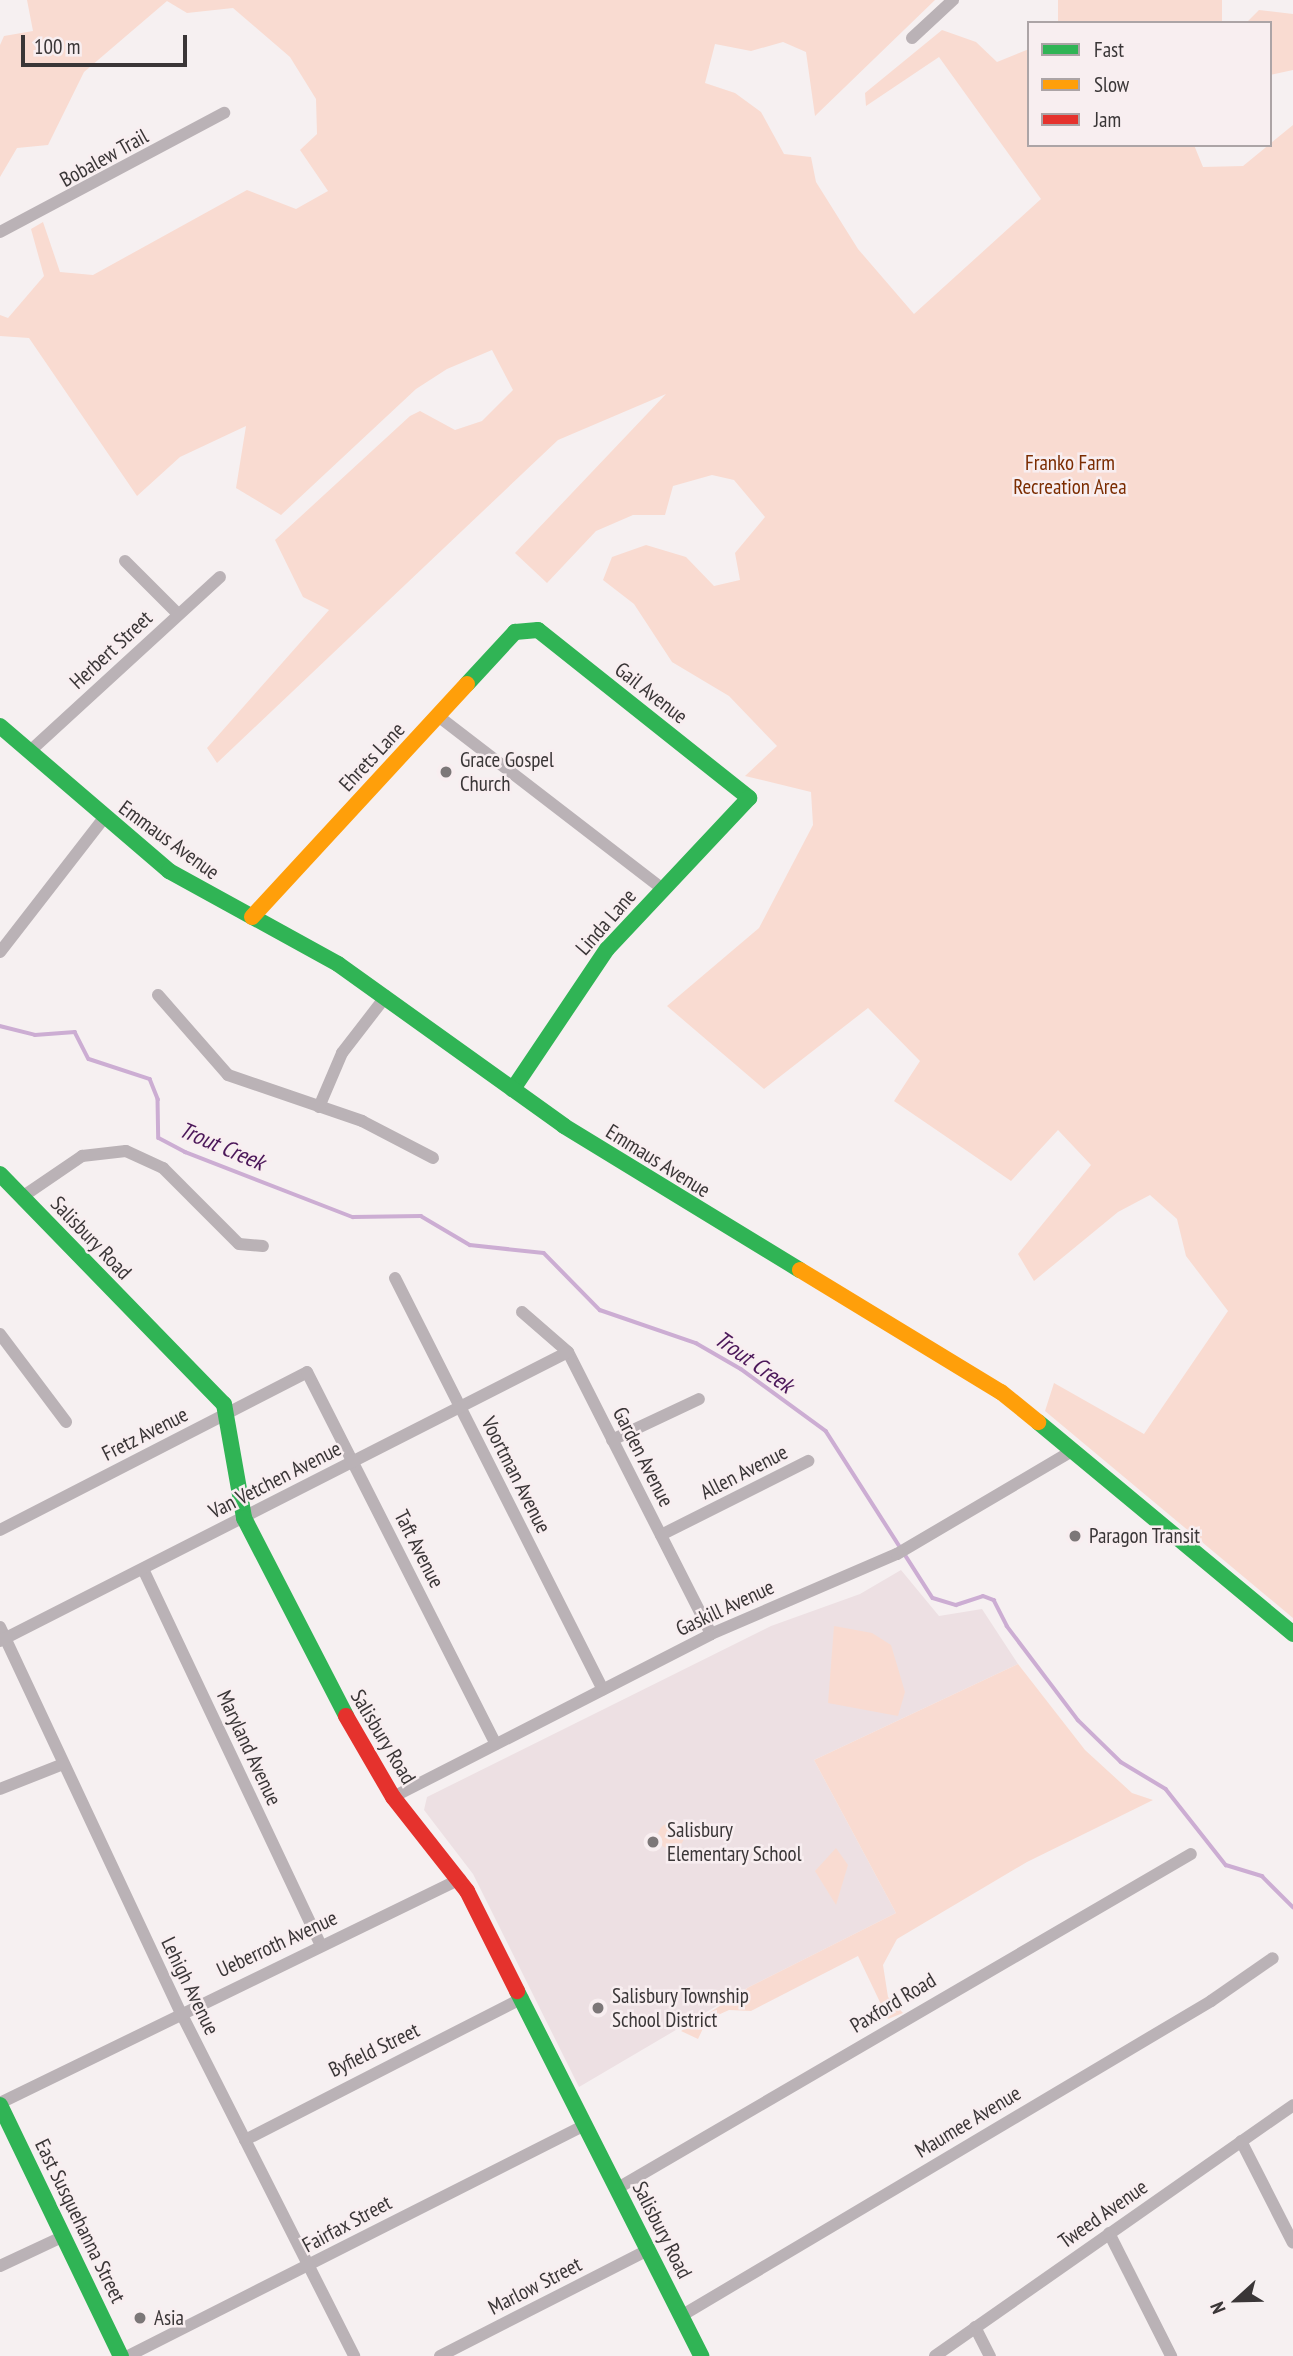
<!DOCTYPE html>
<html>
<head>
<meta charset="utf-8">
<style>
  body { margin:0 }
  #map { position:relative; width:1293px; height:2356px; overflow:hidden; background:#f6f0f1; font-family:"PT Sans Narrow",sans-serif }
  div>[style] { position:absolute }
  .built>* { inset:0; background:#ede0e3 }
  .green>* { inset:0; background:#f9dbd1; transform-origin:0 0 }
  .round { border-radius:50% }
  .stream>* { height:3.5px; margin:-1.75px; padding:0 1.75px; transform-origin:1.75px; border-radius:1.75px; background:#ccadd3 }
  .street>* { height:12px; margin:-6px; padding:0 6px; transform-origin:6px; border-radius:6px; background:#bab2b6 }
  .fast>* { height:16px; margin:-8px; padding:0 8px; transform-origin:8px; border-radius:8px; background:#30b455 }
  .slow>* { height:16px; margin:-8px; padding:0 8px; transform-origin:8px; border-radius:8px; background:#ff9f0a }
  .jam>* { height:16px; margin:-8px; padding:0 8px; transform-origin:8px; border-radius:8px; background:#e5322d }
  .dots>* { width:19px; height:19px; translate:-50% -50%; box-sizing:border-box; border:4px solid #f8eef0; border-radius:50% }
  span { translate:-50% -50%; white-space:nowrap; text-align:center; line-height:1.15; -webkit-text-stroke:5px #f8eef0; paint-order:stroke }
  .street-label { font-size:21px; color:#3a3637 }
  .park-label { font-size:21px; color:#7b2c01 }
  .poi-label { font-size:21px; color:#3a3637 }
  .left { translate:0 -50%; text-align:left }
  .water-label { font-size:23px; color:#4b1759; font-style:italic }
  .legend { position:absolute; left:1027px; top:21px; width:245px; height:126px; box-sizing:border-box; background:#f8eef0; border:2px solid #aca4a6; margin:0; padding:9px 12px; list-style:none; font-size:21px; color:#3a3637 }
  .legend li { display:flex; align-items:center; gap:14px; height:35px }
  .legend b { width:35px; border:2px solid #aca4a6 }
  .north { position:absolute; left:1202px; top:2265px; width:70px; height:70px; -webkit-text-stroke:5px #f8eef0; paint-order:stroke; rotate:248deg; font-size:19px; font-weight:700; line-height:28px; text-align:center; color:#3a3637 }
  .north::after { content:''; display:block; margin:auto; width:24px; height:32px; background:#3a3637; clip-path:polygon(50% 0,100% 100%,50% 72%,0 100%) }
  .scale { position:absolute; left:21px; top:35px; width:166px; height:32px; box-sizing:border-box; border:4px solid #3a3637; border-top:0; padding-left:9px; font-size:21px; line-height:24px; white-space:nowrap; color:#3a3637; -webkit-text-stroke:5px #f8eef0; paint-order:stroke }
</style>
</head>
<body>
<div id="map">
  <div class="built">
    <div style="clip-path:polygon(901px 1570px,939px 1616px,982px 1609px,1018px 1664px,814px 1760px,896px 1913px,749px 1987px,579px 2087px,473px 1874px,424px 1810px,427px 1797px,771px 1626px,860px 1594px)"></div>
  </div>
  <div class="green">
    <div style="clip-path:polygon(27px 0,935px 0,815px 116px,806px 52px,783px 42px,751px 51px,715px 44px,705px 83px,735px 93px,761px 112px,784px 154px,811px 157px,816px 182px,858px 249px,914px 314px,1041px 199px,939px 57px,866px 106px,865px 93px,942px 30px,976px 42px,997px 62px,1029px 49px,1029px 145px,1194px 145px,1203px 167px,1243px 166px,1293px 125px,1293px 1618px,1045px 1411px,1054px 1383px,1144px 1434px,1228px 1311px,1186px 1256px,1177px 1219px,1150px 1195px,1118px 1212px,1034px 1281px,1018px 1254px,1091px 1165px,1058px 1130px,1011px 1181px,894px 1101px,920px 1061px,868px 1008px,764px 1089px,667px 1006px,759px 928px,813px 825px,811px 792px,745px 776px,777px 746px,729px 696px,672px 662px,634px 604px,603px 580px,612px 557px,646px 545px,686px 557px,714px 586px,740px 580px,735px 553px,765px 517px,734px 480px,712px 475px,673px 486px,665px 515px,633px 515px,596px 531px,547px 583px,515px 553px,666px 394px,558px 440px,217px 763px,207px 748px,329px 610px,303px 597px,275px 540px,410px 416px,420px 411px,455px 430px,482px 421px,513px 390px,492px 350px,447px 369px,416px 389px,281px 515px,236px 488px,246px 426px,180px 457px,137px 496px,29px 338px,0 336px,0 315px,8px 318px,44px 276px,31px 229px,43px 222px,60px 272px,93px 275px,247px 190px,296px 209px,328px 191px,300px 150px,317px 134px,316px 99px,290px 57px,233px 8px,187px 13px,167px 1px,84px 72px,48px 145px,17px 148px,0 177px,0 45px,4px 36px,33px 31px)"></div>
    <div style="left:1058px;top:0;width:164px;height:23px"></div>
    <div style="clip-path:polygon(1259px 10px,1293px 14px,1293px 70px,1270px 75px,1270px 23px,1246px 23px)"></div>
    <div style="clip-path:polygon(834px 1626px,872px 1633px,891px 1645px,905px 1692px,898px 1716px,828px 1703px)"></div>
    <div style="clip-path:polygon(1018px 1664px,1085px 1750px,1132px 1793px,1153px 1800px,1027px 1862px,897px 1939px,883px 1965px,888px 1997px,903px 2013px,888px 2019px,858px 1956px,751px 2011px,729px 2010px,707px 2020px,698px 2039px,681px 2031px,749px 1987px,896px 1913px,814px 1760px)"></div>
    <div class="round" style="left:658px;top:1823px;width:26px;height:26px"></div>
    <div style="clip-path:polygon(836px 1848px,848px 1865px,836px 1905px,815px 1871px)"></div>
  </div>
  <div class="stream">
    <div style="left:0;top:1026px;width:36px;rotate:14deg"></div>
    <div style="left:35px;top:1035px;width:40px;rotate:-4.3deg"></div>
    <div style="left:75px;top:1032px;width:30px;rotate:63deg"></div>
    <div style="left:89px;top:1059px;width:64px;rotate:18.2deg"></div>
    <div style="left:150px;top:1079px;width:22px;rotate:68deg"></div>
    <div style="left:158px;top:1099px;width:39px;rotate:89deg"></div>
    <div style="left:159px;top:1138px;width:30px;rotate:28deg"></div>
    <div style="left:185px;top:1152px;width:180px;rotate:21.2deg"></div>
    <div style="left:353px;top:1217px;width:68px;rotate:-0.8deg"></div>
    <div style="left:421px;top:1216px;width:57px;rotate:30.6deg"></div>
    <div style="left:470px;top:1245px;width:74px;rotate:6.2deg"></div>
    <div style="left:544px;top:1253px;width:80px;rotate:45.5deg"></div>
    <div style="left:600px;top:1310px;width:102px;rotate:19deg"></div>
    <div style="left:696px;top:1343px;width:52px;rotate:30deg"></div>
    <div style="left:741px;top:1369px;width:105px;rotate:36.1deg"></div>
    <div style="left:826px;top:1431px;width:198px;rotate:57.4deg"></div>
    <div style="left:933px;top:1598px;width:24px;rotate:17deg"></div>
    <div style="left:956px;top:1605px;width:28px;rotate:-18deg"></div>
    <div style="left:983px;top:1596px;width:12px;rotate:20deg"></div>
    <div style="left:994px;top:1600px;width:29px;rotate:63deg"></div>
    <div style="left:1007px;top:1626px;width:118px;rotate:52.9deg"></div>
    <div style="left:1078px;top:1720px;width:60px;rotate:44.3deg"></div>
    <div style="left:1121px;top:1762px;width:52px;rotate:31deg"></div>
    <div style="left:1166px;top:1789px;width:97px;rotate:51.7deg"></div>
    <div style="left:1226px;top:1865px;width:38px;rotate:17deg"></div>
    <div style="left:1262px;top:1876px;width:44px;rotate:45deg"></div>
  </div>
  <div class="street">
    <div style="left:912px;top:38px;width:56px;rotate:-42.8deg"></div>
    <div style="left:0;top:232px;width:254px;rotate:-28deg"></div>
    <div style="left:125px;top:561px;width:75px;rotate:45deg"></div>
    <div style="left:438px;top:716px;width:284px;rotate:37.6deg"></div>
    <div style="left:29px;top:752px;width:259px;rotate:-42.5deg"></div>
    <div style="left:0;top:952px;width:168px;rotate:-52.2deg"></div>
    <div style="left:158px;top:995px;width:106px;rotate:48.8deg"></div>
    <div style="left:228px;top:1075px;width:142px;rotate:18.9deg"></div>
    <div style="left:362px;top:1121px;width:80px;rotate:27.5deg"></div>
    <div style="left:319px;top:1107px;width:59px;rotate:-66.9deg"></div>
    <div style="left:342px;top:1053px;width:72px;rotate:-52.3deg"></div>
    <div style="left:22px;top:1197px;width:73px;rotate:-34.3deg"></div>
    <div style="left:82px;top:1156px;width:44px;rotate:-6.5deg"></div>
    <div style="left:126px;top:1151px;width:41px;rotate:24.7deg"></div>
    <div style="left:163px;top:1168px;width:107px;rotate:45deg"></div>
    <div style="left:239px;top:1244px;width:24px;rotate:5deg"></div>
    <div style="left:395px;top:1278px;width:461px;rotate:63.2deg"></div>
    <div style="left:522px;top:1312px;width:61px;rotate:41deg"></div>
    <div style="left:568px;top:1352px;width:316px;rotate:63.1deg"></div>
    <div style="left:0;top:1334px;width:110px;rotate:53.1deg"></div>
    <div style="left:612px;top:1440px;width:96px;rotate:-25.2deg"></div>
    <div style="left:0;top:1530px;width:345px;rotate:-27.2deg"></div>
    <div style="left:307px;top:1372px;width:417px;rotate:63.1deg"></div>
    <div style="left:661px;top:1535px;width:165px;rotate:-26.7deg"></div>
    <div style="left:143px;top:1569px;width:415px;rotate:64.7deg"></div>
    <div style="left:0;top:1627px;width:429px;rotate:64.9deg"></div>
    <div style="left:182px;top:2015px;width:382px;rotate:63.2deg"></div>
    <div style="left:0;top:1641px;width:637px;rotate:-26.97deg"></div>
    <div style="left:0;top:1789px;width:68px;rotate:-21.6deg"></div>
    <div style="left:393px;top:1797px;width:357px;rotate:-27.1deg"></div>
    <div style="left:711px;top:1634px;width:202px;rotate:-23.3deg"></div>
    <div style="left:897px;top:1554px;width:203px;rotate:-30.5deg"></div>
    <div style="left:0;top:2103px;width:512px;rotate:-25.96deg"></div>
    <div style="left:245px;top:2140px;width:312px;rotate:-27.1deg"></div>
    <div style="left:1241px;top:2141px;width:114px;rotate:63deg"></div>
    <div style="left:618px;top:2188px;width:663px;rotate:-30.24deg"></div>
    <div style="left:1109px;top:2233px;width:138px;rotate:63.2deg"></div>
    <div style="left:0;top:2266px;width:71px;rotate:-25.1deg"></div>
    <div style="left:681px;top:2316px;width:617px;rotate:-30.72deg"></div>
    <div style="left:1211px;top:2001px;width:75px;rotate:-34.7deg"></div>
    <div style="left:975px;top:2327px;width:33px;rotate:63deg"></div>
    <div style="left:128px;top:2356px;width:512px;rotate:-26.82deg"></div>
    <div style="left:440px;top:2356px;width:233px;rotate:-27deg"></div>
    <div style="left:935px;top:2356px;width:437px;rotate:-35deg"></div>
  </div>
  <div class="fast">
    <div style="left:467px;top:684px;width:71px;rotate:-47.3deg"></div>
    <div style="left:515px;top:632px;width:23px;rotate:-5deg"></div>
    <div style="left:538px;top:630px;width:270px;rotate:38.5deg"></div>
    <div style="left:749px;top:798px;width:207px;rotate:133.2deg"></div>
    <div style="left:607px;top:949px;width:169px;rotate:123.9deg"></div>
    <div style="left:0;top:726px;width:223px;rotate:40.6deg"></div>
    <div style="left:169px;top:871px;width:193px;rotate:28.8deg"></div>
    <div style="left:338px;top:964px;width:278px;rotate:35.6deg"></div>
    <div style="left:564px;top:1126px;width:276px;rotate:31.4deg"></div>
    <div style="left:0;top:1174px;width:321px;rotate:45.8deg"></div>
    <div style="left:224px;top:1404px;width:116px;rotate:80deg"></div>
    <div style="left:244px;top:1518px;width:223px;rotate:62.7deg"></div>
    <div style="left:1038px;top:1422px;width:332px;rotate:39.7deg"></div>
    <div style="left:517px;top:1991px;width:409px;rotate:63.2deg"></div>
    <div style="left:0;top:2105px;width:279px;rotate:64.3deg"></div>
  </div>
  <div class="slow">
    <div style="left:252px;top:917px;width:317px;rotate:-47.3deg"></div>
    <div style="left:800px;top:1270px;width:235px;rotate:31.3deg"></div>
    <div style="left:1001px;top:1392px;width:48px;rotate:39deg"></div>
  </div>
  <div class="jam">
    <div style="left:346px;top:1716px;width:94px;rotate:59.9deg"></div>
    <div style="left:393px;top:1797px;width:120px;rotate:51.8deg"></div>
    <div style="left:467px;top:1891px;width:112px;rotate:63.4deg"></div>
  </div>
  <div class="dots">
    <div style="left:446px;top:772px;background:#7c7778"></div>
    <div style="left:1075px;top:1536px;background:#7c7778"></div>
    <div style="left:653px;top:1842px;background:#7c7778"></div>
    <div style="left:598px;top:2008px;background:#7c7778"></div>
    <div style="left:140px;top:2318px;background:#7c7778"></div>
  </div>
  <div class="street-label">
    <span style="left:104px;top:158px;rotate:-29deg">Bobalew Trail</span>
    <span style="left:111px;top:650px;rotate:-43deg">Herbert Street</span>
    <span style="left:651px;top:693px;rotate:38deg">Gail Avenue</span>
    <span style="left:372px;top:757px;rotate:-47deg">Ehrets Lane</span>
    <span style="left:169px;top:840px;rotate:36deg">Emmaus Avenue</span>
    <span style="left:606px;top:922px;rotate:-49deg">Linda Lane</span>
    <span style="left:658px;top:1161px;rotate:32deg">Emmaus Avenue</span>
    <span style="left:91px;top:1238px;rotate:46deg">Salisbury Road</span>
    <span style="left:145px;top:1434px;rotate:-27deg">Fretz Avenue</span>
    <span style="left:643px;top:1457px;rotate:63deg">Garden Avenue</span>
    <span style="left:744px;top:1472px;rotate:-27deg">Allen Avenue</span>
    <span style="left:516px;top:1475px;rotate:63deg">Voortman Avenue</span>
    <span style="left:275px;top:1480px;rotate:-27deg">Van Vetchen Avenue</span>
    <span style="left:419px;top:1549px;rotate:63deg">Taft Avenue</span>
    <span style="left:725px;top:1608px;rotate:-25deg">Gaskill Avenue</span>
    <span style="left:383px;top:1737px;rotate:59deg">Salisbury Road</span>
    <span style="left:249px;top:1748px;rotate:65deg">Maryland Avenue</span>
    <span style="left:277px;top:1944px;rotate:-25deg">Ueberroth Avenue</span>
    <span style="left:190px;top:1986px;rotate:64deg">Lehigh Avenue</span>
    <span style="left:893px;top:2003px;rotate:-31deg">Paxford Road</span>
    <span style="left:374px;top:2050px;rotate:-26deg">Byfield Street</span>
    <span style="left:968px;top:2122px;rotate:-31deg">Maumee Avenue</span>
    <span style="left:1103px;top:2214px;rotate:-35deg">Tweed Avenue</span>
    <span style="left:80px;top:2221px;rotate:64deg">East Susquehanna Street</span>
    <span style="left:347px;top:2224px;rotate:-28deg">Fairfax Street</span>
    <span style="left:662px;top:2230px;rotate:63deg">Salisbury Road</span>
    <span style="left:535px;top:2286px;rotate:-27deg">Marlow Street</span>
  </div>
  <div class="park-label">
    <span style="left:1070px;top:475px">Franko Farm<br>Recreation Area</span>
  </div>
  <div class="poi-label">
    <span class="left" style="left:460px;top:772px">Grace Gospel<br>Church</span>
    <span class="left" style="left:1089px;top:1536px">Paragon Transit</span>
    <span class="left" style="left:667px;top:1842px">Salisbury<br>Elementary School</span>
    <span class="left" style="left:612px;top:2008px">Salisbury Township<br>School District</span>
    <span class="left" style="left:154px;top:2318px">Asia</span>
  </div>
  <div class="water-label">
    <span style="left:222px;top:1146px;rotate:23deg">Trout Creek</span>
    <span style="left:754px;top:1362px;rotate:35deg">Trout Creek</span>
  </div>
  <ul class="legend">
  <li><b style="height:9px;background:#30b455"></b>Fast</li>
  <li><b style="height:9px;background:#ff9f0a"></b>Slow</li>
  <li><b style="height:9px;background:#e5322d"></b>Jam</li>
  </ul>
  <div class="north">N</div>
  <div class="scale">100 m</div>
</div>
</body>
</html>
